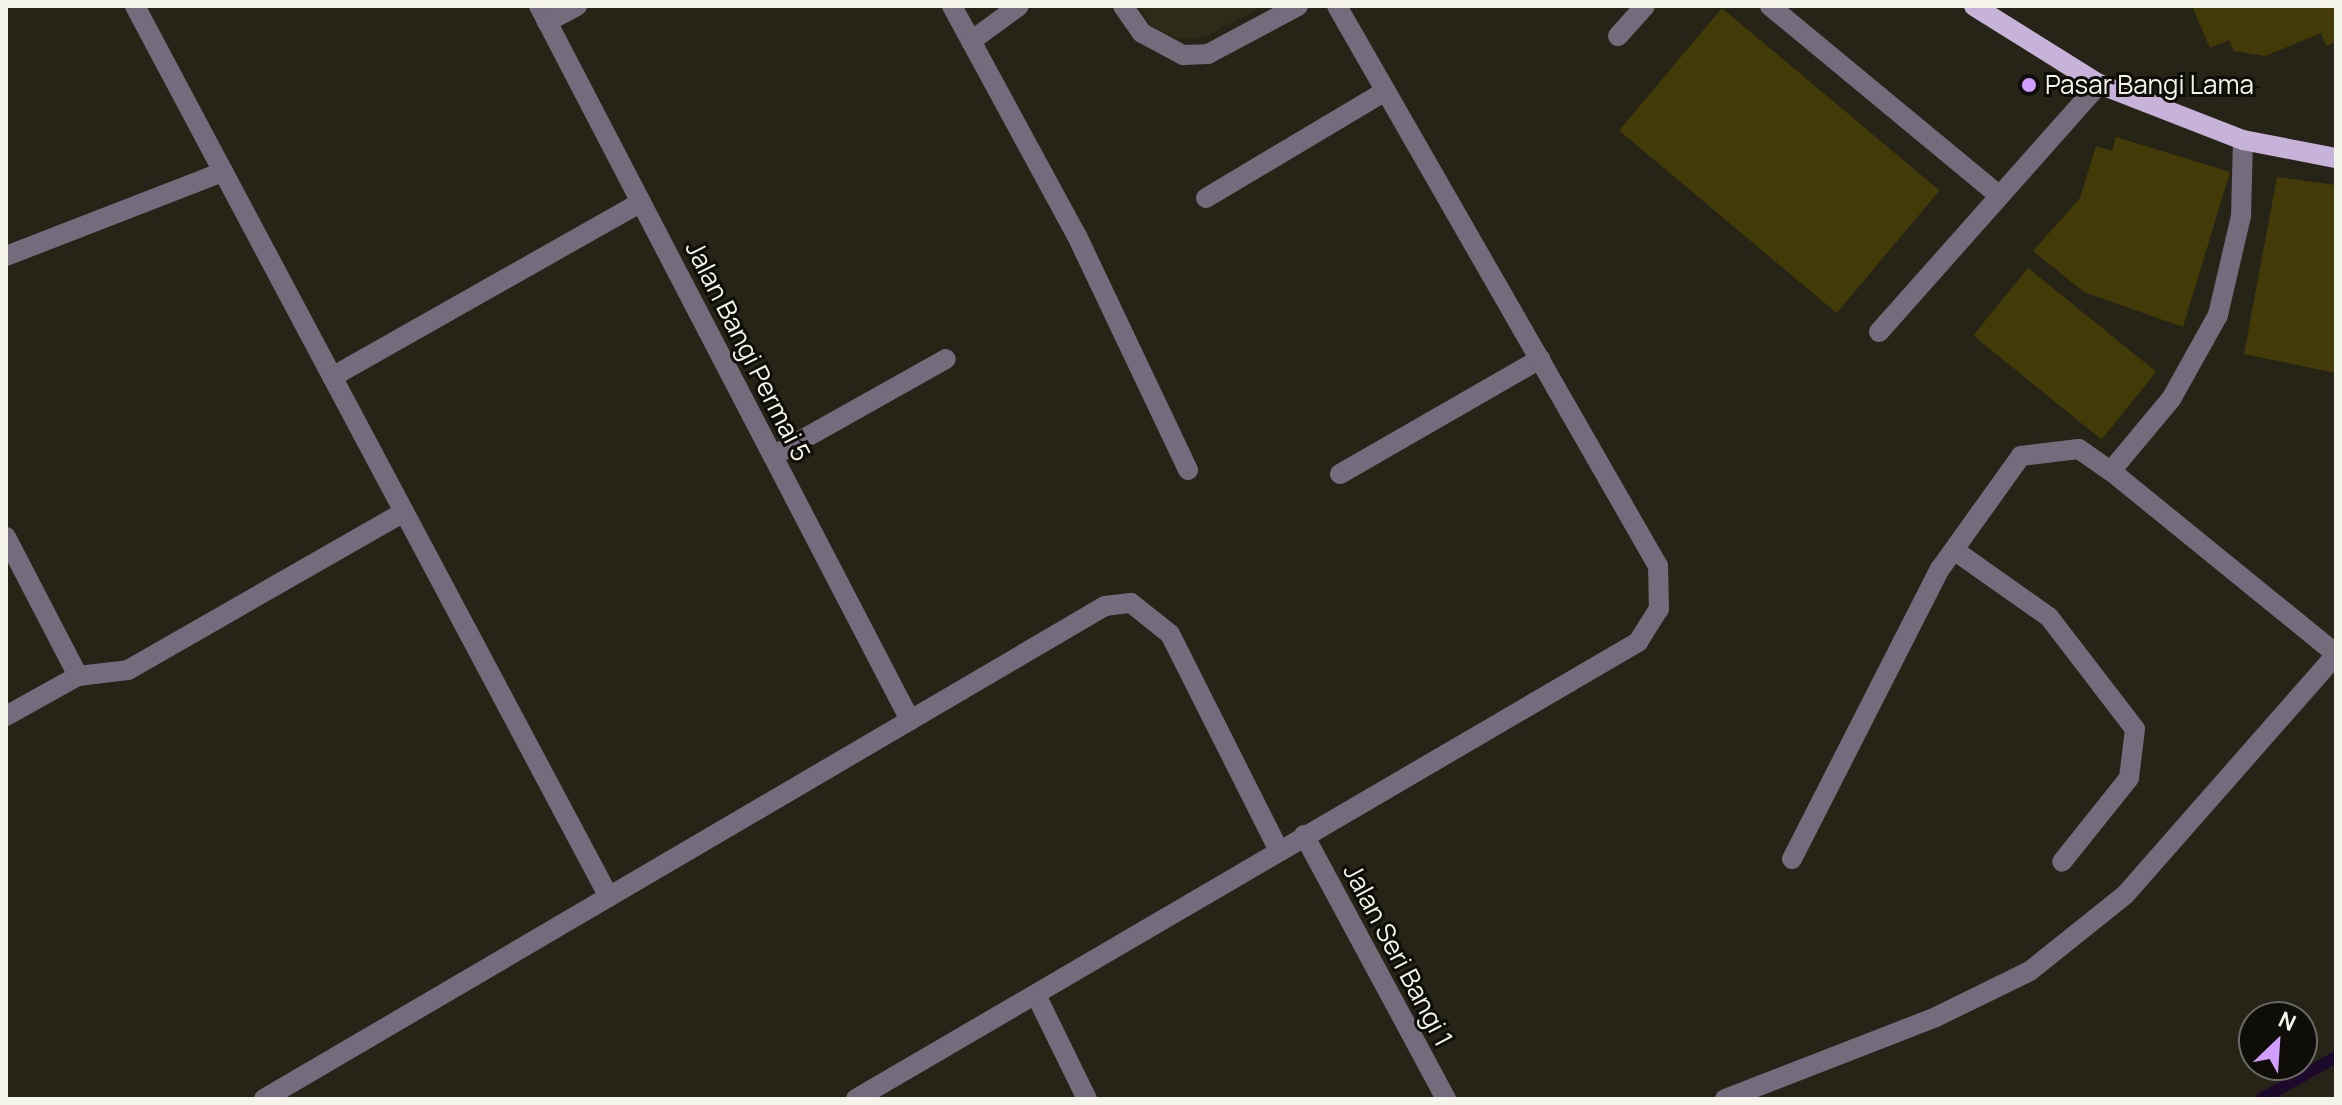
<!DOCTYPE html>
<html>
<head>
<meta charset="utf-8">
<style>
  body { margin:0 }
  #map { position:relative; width:2342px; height:1105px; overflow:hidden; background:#262417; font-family:Manrope,sans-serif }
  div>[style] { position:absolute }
  .built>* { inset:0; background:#2e2b18 }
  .stream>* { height:12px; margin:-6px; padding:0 6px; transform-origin:6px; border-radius:6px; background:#1d092b }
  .building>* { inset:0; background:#423b07; transform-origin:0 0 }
  .minor>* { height:20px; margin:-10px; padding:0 10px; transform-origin:10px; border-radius:10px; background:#746b7d }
  .major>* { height:20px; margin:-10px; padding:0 10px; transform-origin:10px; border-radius:10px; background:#c7b3d9 }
  .dots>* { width:22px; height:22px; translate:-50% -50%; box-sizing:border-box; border:4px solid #0e0d08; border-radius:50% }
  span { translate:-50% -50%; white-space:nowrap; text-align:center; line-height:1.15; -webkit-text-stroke:6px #0e0d08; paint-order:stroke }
  .poi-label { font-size:26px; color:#f5f4eb }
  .left { translate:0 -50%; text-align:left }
  .street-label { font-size:26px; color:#f5f4eb }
  .frame { position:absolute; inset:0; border:8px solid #f5f4eb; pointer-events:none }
  .north { position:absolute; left:2238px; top:1001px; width:80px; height:80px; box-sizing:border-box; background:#0e0d08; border:2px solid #6a6963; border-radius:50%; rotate:25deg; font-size:22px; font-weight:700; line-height:32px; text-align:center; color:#f5f4eb }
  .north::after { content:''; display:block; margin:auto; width:28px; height:36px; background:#d19dfe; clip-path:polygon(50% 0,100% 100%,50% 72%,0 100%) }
</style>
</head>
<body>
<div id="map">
  <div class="built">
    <div style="clip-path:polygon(1139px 6px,1263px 6px,1205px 37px,1178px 39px,1152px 26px)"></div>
  </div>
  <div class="stream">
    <div style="left:2261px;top:1099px;width:86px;rotate:-29.2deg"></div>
  </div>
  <div class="building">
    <div style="clip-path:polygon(2192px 6px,2336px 6px,2336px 42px,2326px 46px,2321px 33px,2265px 56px,2234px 51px,2229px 40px,2210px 48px)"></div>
    <div style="left:1722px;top:8px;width:284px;height:160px;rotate:40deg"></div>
    <div style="clip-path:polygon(2116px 137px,2230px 172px,2183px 327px,2084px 292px,2033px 251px,2080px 198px,2096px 146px,2112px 151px)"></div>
    <div style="clip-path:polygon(2277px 177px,2336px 185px,2336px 373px,2244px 354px)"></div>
    <div style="left:2028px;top:268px;width:165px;height:87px;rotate:39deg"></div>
  </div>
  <div class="minor">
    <div style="left:135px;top:6px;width:1009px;rotate:61.99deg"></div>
    <div style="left:539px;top:6px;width:805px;rotate:62.54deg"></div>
    <div style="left:952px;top:6px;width:262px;rotate:61.5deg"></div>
    <div style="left:1077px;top:236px;width:259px;rotate:64.6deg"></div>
    <div style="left:1123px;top:6px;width:33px;rotate:55deg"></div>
    <div style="left:1142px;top:33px;width:47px;rotate:28.2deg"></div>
    <div style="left:1183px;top:55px;width:25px;rotate:-2deg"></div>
    <div style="left:1208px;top:54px;width:102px;rotate:-28.1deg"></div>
    <div style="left:1770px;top:6px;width:293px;rotate:39.6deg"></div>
    <div style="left:547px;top:22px;width:34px;rotate:-28deg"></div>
    <div style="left:1618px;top:36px;width:40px;rotate:-48deg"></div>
    <div style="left:971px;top:41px;width:59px;rotate:-36.1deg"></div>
    <div style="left:2243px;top:140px;width:76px;rotate:91.5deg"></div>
    <div style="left:2241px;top:216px;width:102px;rotate:103.1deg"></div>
    <div style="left:2218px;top:315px;width:96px;rotate:119.2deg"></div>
    <div style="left:2171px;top:399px;width:94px;rotate:129.8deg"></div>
    <div style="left:2111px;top:471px;width:290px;rotate:39.1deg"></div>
    <div style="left:1206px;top:198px;width:207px;rotate:-30.8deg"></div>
    <div style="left:6px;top:256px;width:233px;rotate:-21.2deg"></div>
    <div style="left:1879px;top:332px;width:332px;rotate:-48.4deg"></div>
    <div style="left:332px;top:377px;width:355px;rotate:-29.5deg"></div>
    <div style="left:773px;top:456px;width:198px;rotate:-29.3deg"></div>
    <div style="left:1340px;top:474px;width:231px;rotate:-29.9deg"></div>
    <div style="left:6px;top:537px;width:157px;rotate:62.6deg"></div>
    <div style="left:1954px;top:550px;width:116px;rotate:35.2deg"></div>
    <div style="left:2049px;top:617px;width:141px;rotate:52.5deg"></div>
    <div style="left:2135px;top:729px;width:49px;rotate:97deg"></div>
    <div style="left:2129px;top:778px;width:107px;rotate:128.6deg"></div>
    <div style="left:6px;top:716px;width:82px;rotate:-29.1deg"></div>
    <div style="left:78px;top:676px;width:50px;rotate:-6.8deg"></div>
    <div style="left:128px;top:670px;width:318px;rotate:-29.8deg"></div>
    <div style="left:1304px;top:835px;width:300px;rotate:61.7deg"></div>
    <div style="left:1792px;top:859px;width:326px;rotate:-63deg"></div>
    <div style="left:1940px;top:569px;width:139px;rotate:-54.4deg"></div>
    <div style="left:2021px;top:456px;width:58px;rotate:-6.9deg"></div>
    <div style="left:2079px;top:449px;width:39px;rotate:35deg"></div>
    <div style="left:1037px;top:997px;width:114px;rotate:63.9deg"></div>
    <div style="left:264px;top:1099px;width:975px;rotate:-30.38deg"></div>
    <div style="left:1105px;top:606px;width:26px;rotate:-7deg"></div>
    <div style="left:1131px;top:603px;width:50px;rotate:38.5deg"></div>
    <div style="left:1170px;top:634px;width:243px;rotate:63.3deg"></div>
    <div style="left:856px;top:1099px;width:906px;rotate:-30.3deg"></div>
    <div style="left:1638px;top:642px;width:39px;rotate:-58deg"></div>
    <div style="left:1659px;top:609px;width:43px;rotate:-91.3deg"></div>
    <div style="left:1658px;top:566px;width:645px;rotate:-119.82deg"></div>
    <div style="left:1725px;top:1099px;width:226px;rotate:-21.2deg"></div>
    <div style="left:1936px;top:1017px;width:105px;rotate:-26.1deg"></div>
    <div style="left:2030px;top:971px;width:122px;rotate:-38.7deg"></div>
    <div style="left:2125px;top:895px;width:320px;rotate:-48.7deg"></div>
  </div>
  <div class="major">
    <div style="left:1974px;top:6px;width:147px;rotate:32deg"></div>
    <div style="left:2099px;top:84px;width:155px;rotate:21.3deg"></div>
    <div style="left:2243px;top:140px;width:95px;rotate:11deg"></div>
  </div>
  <div class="dots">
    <div style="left:2029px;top:85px;background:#d19dfe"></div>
  </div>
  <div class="poi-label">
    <span class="left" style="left:2045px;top:85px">Pasar Bangi Lama</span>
  </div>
  <div class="street-label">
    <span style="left:748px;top:351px;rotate:63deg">Jalan Bangi Permai 5</span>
    <span style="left:1398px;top:955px;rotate:62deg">Jalan Seri Bangi 1</span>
  </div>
  <div class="frame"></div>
  <div class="north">N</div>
</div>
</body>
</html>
